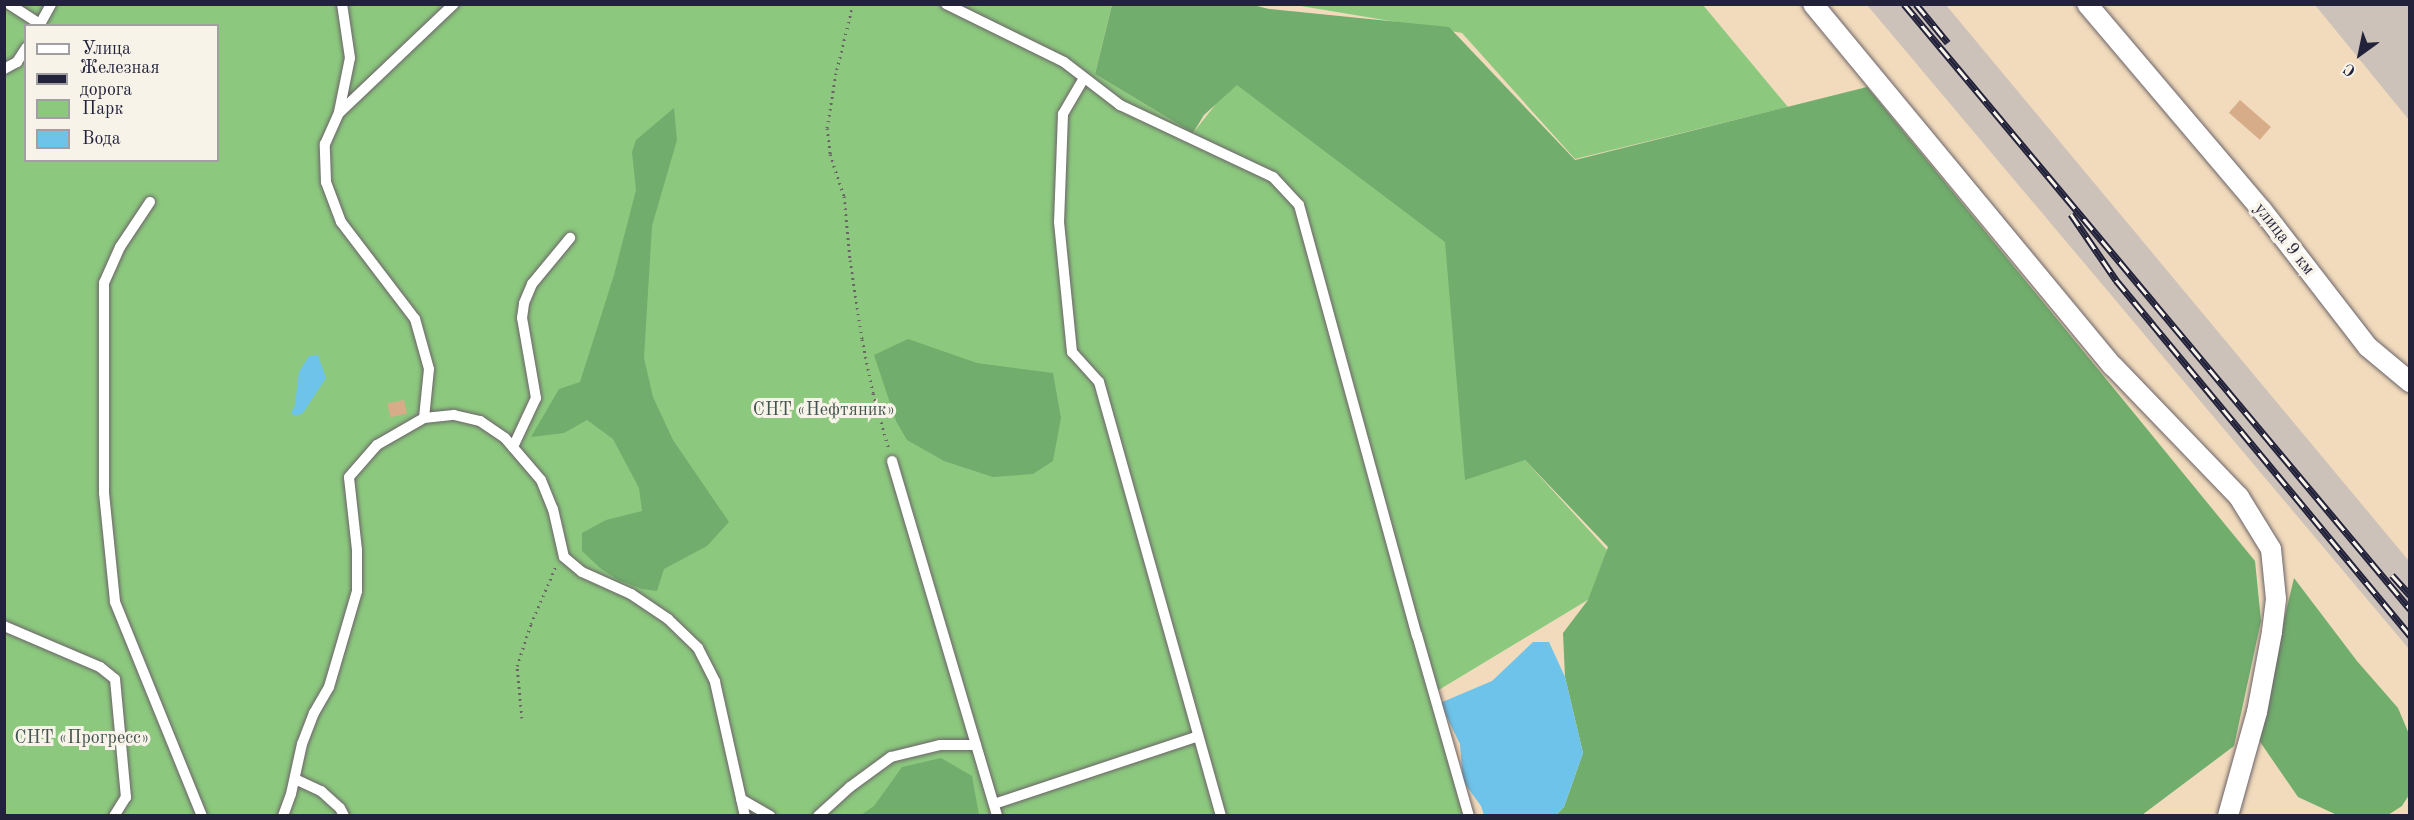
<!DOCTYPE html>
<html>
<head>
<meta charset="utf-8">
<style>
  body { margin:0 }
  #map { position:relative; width:2414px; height:820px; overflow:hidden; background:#f2dbbc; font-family:"Old Standard TT",serif }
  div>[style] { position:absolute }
  .industrial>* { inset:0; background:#cdc2b9 }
  .green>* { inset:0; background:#8cc97e }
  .forest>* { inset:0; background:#71ad6d }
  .water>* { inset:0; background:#6dc3ea }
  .building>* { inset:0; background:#d7ac88; transform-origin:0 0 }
  .path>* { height:3px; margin-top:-1.5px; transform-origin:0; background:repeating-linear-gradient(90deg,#6b6368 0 1.5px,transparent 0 6px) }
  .roads { filter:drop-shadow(0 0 2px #6b6368) drop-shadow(0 0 2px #6b6368) }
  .service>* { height:10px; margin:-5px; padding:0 5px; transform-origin:5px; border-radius:5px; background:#fff }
  .minor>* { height:20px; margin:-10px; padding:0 10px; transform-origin:10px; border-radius:10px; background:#fff }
  .rail>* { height:7px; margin-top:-3.5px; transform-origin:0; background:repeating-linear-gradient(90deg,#f7f3e8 0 14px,#22223b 0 28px); box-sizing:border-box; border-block:2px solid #22223b }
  span { translate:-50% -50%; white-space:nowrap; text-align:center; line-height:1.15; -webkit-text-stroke:6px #f7f3e8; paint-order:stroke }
  .street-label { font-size:18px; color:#22223b }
  .park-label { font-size:18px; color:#42544f }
  .frame { position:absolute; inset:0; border:6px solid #22223b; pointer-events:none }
  .legend { position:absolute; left:24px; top:24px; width:195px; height:138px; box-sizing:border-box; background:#f7f3e8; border:2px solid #a29fa3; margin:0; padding:8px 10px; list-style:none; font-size:18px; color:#22223b }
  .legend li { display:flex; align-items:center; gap:12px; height:30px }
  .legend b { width:30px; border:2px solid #a29fa3 }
  .north { position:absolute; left:2330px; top:24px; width:60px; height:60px; -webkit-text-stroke:4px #f7f3e8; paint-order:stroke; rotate:213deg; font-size:16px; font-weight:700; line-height:24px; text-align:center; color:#22223b }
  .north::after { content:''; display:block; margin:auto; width:21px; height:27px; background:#22223b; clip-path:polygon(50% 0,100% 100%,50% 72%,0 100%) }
</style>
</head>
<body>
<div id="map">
  <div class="industrial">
    <div style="clip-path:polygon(1867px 5px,1946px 5px,2409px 561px,2409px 649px)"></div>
    <div style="clip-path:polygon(2315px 5px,2409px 5px,2409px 120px)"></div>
  </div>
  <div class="green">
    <div style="clip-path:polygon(evenodd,4px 5px,1112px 5px,1095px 74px,1193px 133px,1234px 81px,1449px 236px,1525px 460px,1607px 550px,1591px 598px,1432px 694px,1471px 815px,5px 815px,4px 5px,26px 26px,218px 26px,218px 160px,26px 160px,26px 26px)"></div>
    <div style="clip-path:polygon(1295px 5px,1703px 5px,1788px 107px,1575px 159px,1462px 33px)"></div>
  </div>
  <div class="forest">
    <div style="clip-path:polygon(1112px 5px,1253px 5px,1269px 9px,1449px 27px,1575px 160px,1867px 87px,2255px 561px,2261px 621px,2234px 746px,2142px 815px,1556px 815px,1564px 807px,1583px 753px,1565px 677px,1563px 633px,1588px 600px,1608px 547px,1525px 460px,1465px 480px,1445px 242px,1237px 85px,1204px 115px,1193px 133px,1095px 74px)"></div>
    <div style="clip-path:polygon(674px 108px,677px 140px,652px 226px,644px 358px,653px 397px,673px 440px,729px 522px,707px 546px,664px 569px,657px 591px,642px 589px,618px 580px,600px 568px,582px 551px,582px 533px,606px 520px,642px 511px,639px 488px,613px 439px,587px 420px,564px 433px,531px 437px,559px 389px,580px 382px,614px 275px,636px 190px,632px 152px,636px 140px)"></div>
    <div style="clip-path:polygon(908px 339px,977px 363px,1053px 373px,1061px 418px,1053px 461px,1033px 474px,993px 477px,944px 461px,907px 440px,896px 421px,874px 355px)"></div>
    <div style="clip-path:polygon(2294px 578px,2357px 661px,2398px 708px,2409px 734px,2409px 795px,2402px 806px,2388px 815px,2337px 815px,2298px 797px,2256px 736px)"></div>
    <div style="clip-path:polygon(941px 758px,972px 776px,979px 815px,861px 815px,874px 806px,902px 767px)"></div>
  </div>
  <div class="water">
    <div style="clip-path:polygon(318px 355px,326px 378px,303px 413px,295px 416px,291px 413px,295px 405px,299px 372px,309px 356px)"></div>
    <div style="clip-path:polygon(1533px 642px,1549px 642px,1565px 677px,1583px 753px,1564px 807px,1556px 815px,1484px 815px,1481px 806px,1463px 781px,1460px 744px,1440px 703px,1492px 681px)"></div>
  </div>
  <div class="building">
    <div style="left:2240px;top:100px;width:41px;height:17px;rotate:41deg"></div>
    <div style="left:404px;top:400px;width:14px;height:17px;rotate:78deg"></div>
  </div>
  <div class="path">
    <div style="left:853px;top:4px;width:71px;rotate:103.8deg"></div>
    <div style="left:836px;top:73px;width:56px;rotate:99.3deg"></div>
    <div style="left:827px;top:128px;width:26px;rotate:83deg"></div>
    <div style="left:830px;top:154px;width:44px;rotate:71.6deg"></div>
    <div style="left:844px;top:196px;width:64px;rotate:84.6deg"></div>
    <div style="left:850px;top:260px;width:80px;rotate:81.4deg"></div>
    <div style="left:862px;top:339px;width:55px;rotate:78.5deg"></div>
    <div style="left:873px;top:393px;width:59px;rotate:74.3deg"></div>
    <div style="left:522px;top:718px;width:52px;rotate:-95.5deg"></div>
    <div style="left:517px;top:666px;width:44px;rotate:-71.6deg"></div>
    <div style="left:531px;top:624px;width:63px;rotate:-66.7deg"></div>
  </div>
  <div class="roads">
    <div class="service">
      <div style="left:9px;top:4px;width:37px;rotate:33deg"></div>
      <div style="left:946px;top:4px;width:131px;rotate:26.2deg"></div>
      <div style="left:1064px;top:62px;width:71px;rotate:37.5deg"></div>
      <div style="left:1120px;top:105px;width:169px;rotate:25.2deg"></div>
      <div style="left:1273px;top:177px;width:38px;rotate:47deg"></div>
      <div style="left:1299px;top:205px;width:446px;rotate:74.7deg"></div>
      <div style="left:1417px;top:635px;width:188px;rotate:74deg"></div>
      <div style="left:39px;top:26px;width:25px;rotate:-61deg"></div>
      <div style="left:4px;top:69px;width:15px;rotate:-28deg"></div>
      <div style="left:17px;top:62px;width:17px;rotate:-57deg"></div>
      <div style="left:1084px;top:78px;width:42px;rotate:120.3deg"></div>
      <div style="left:1063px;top:114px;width:108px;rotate:92.1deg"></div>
      <div style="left:1059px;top:222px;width:131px;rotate:84.3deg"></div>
      <div style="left:1072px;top:352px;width:40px;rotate:48deg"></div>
      <div style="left:1099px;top:382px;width:451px;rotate:74.3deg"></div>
      <div style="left:339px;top:112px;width:55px;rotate:-78.5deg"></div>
      <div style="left:350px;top:58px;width:55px;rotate:-98.4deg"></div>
      <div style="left:150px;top:202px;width:54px;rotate:123.7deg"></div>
      <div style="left:120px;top:247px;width:39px;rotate:114deg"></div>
      <div style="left:104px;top:283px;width:210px;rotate:90deg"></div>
      <div style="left:104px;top:493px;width:110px;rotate:84.2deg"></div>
      <div style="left:115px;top:602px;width:231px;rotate:67.9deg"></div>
      <div style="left:424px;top:418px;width:49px;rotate:-84.2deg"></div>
      <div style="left:429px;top:369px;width:52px;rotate:-105.6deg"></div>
      <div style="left:415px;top:319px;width:122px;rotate:-127.3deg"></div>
      <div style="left:341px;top:222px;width:43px;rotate:-110.6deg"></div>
      <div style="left:326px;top:182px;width:38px;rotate:-92deg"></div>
      <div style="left:325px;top:144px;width:34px;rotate:-66deg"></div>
      <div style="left:339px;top:113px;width:158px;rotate:-43.5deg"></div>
      <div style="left:513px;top:447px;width:54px;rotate:-64.9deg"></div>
      <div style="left:536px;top:398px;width:81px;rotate:-99.9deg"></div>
      <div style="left:522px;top:318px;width:15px;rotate:-82deg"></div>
      <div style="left:524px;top:303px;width:21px;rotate:-67deg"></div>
      <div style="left:532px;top:284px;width:60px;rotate:-50.4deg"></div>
      <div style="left:892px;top:461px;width:370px;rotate:73.5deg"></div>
      <div style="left:4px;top:626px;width:104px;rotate:23.1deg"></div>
      <div style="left:100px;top:667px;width:19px;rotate:39deg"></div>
      <div style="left:115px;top:679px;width:119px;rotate:84.7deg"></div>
      <div style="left:126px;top:797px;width:22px;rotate:122deg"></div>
      <div style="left:295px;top:779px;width:29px;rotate:25deg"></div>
      <div style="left:321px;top:791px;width:25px;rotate:42deg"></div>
      <div style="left:340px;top:808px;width:9px;rotate:63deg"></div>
      <div style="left:741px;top:799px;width:34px;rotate:30deg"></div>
      <div style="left:994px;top:804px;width:215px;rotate:-18.4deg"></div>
      <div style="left:283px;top:816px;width:23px;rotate:-70deg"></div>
      <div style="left:291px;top:794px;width:51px;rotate:-77.6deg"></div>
      <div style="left:302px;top:744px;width:33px;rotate:-69deg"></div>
      <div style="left:314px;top:713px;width:30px;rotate:-60deg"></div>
      <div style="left:329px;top:687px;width:100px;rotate:-73.7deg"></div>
      <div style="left:357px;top:591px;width:41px;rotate:-90deg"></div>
      <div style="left:357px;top:550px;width:73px;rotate:-96.3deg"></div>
      <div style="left:349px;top:477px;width:43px;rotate:-48.8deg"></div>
      <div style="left:377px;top:445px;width:54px;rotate:-29.9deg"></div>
      <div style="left:424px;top:418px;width:30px;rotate:-6deg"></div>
      <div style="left:454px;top:415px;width:27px;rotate:13deg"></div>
      <div style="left:480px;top:421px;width:30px;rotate:34deg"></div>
      <div style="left:505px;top:438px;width:55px;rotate:49.4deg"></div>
      <div style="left:541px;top:480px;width:31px;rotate:68deg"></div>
      <div style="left:553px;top:509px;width:49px;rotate:77.1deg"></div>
      <div style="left:564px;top:557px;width:23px;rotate:40deg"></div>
      <div style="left:582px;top:572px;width:54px;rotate:24.2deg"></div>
      <div style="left:631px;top:594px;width:45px;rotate:34deg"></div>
      <div style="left:668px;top:619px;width:42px;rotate:44deg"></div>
      <div style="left:698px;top:648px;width:38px;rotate:63deg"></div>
      <div style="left:715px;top:682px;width:137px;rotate:77.4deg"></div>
      <div style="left:818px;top:816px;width:43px;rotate:-42.2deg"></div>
      <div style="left:850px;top:787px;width:51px;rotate:-36.2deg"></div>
      <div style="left:891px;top:757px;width:50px;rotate:-13.8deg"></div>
      <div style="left:940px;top:745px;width:36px"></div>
    </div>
    <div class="minor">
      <div style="left:1813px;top:4px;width:470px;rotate:50.4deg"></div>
      <div style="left:2113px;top:366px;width:182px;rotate:46.1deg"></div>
      <div style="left:2239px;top:497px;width:61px;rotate:58.4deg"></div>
      <div style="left:2271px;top:549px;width:50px;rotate:84.3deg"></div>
      <div style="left:2276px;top:599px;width:33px;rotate:97deg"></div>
      <div style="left:2272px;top:632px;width:81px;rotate:100.6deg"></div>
      <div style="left:2257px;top:712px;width:108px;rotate:105.6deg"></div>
      <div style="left:2087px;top:4px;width:270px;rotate:49.7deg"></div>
      <div style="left:2262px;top:210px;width:173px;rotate:52.3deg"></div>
      <div style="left:2368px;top:347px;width:55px;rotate:39.8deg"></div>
    </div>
  </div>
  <div class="rail">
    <div style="left:1904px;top:4px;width:789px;rotate:50.09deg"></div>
    <div style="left:1916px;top:4px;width:50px;rotate:50.6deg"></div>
    <div style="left:2071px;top:214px;width:80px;rotate:55.7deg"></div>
    <div style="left:2116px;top:280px;width:462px;rotate:50.4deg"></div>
    <div style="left:2392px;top:575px;width:27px;rotate:48deg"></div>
  </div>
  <div class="street-label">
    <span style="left:2284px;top:239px;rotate:52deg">улица 9 км</span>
  </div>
  <div class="park-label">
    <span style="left:824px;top:410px">СНТ «Нефтяник»</span>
    <span style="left:82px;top:738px">СНТ «Прогресс»</span>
  </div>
  <div class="frame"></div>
  <ul class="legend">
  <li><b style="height:8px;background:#fff"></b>Улица</li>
  <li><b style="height:8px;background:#22223b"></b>Железная дорога</li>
  <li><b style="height:16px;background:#8cc97e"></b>Парк</li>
  <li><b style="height:16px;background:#6dc3ea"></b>Вода</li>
  </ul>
  <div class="north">С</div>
</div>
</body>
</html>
